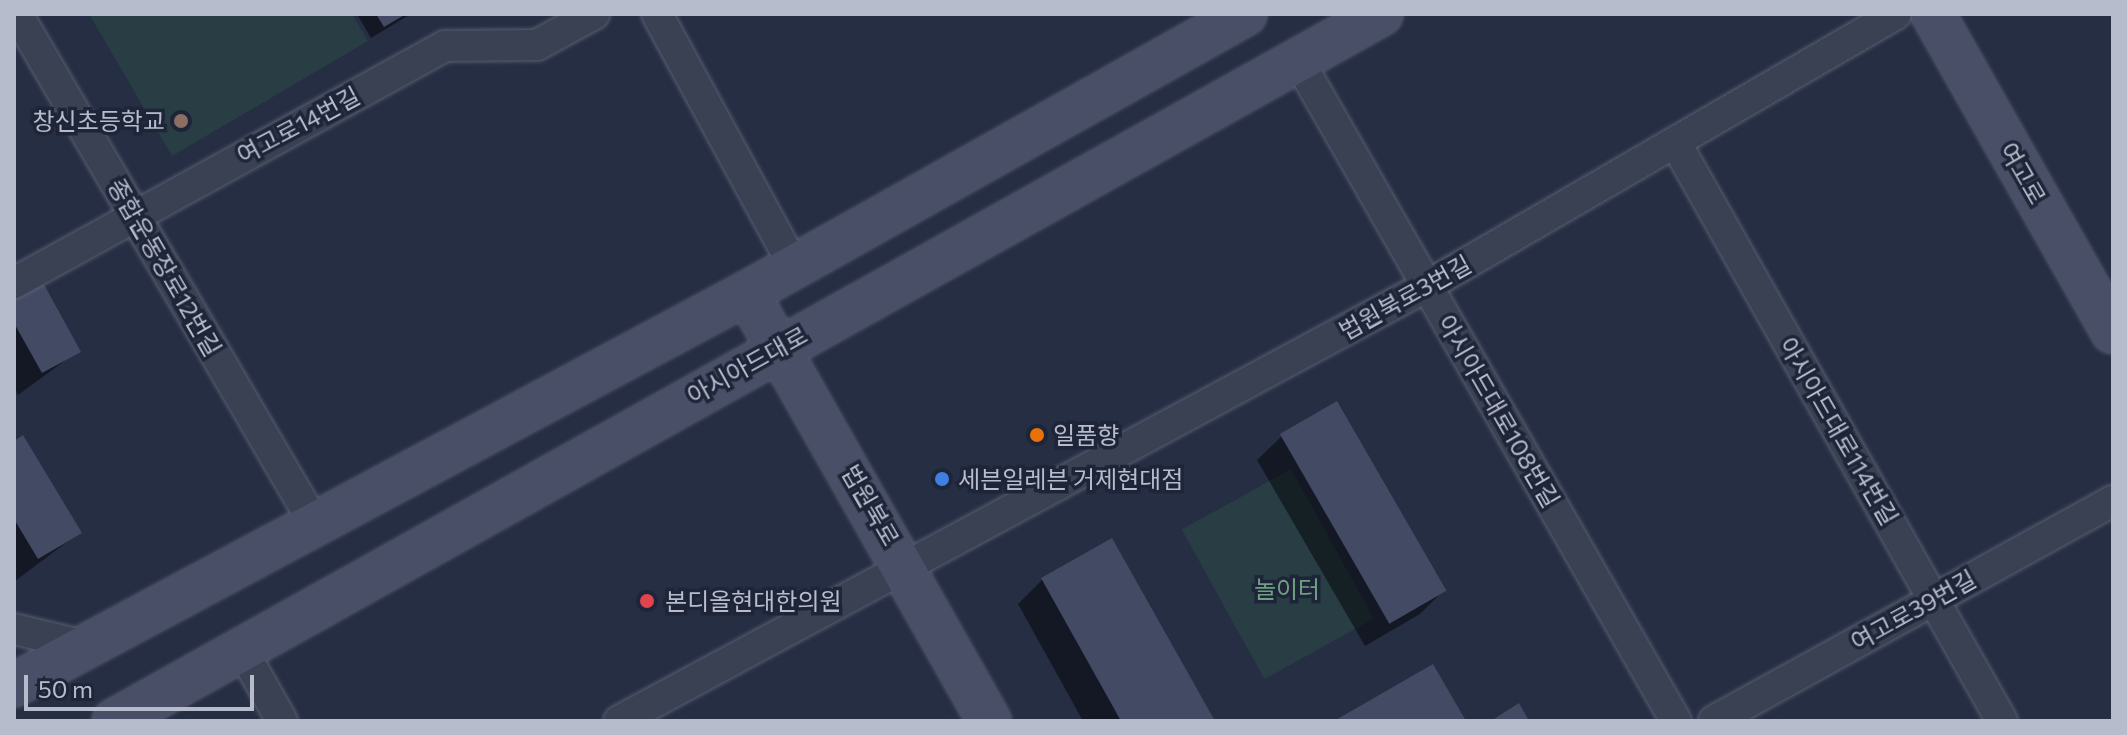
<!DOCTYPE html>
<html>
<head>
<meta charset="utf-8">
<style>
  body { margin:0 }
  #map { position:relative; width:2127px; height:735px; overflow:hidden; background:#262e44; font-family:Commissioner,"Noto Sans KR",sans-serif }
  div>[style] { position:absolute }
  .green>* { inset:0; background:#283d44; transform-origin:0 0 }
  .shadow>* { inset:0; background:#0007 }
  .building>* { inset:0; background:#424a64; transform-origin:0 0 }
  .roads { filter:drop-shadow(0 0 2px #585e70) drop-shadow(0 0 2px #585e70) }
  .minor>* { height:30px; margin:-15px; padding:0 15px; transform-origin:15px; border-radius:15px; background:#3a4153 }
  .secondary>* { height:42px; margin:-21px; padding:0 21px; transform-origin:21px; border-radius:21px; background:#484f66 }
  .dots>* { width:22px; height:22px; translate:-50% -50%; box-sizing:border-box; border:4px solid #1f2538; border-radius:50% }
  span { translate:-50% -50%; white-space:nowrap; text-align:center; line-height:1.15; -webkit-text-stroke:7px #1f2538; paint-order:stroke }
  .poi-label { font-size:24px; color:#b7bccd }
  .right { translate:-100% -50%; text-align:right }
  .left { translate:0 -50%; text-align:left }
  .street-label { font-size:24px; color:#b7bccd }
  .park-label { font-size:24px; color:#6e9f81 }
  .frame { position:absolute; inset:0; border:16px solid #b7bccd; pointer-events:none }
  .scale { position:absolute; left:24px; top:675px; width:230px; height:36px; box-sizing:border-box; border:4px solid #b7bccd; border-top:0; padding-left:10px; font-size:24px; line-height:28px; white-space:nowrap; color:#b7bccd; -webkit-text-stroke:6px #1f2538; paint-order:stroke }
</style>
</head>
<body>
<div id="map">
  <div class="green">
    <div style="clip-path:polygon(89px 14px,352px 14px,368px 41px,172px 156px)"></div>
    <div style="left:1291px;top:469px;width:171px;height:125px;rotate:61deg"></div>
  </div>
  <div class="shadow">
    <div style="clip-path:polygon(357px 14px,411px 14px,371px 38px)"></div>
    <div style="clip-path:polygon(14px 297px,78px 351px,18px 395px,14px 387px)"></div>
    <div style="clip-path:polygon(1282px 436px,1444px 590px,1420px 614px,1365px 646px,1257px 460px)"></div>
    <div style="clip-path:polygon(14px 443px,79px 533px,15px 581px,14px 580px)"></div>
    <div style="clip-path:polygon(1111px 541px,1213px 721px,1083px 721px,1018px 604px,1042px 580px)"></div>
  </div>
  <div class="building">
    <div style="clip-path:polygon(376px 14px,406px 14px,384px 27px)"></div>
    <div style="clip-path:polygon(41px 279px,81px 352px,42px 373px,14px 323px,14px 294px)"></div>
    <div style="left:1337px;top:401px;width:219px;height:66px;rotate:60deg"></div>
    <div style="clip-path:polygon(23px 435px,82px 533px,38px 559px,14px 519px,14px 441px)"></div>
    <div style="clip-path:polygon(1112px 538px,1215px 721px,1121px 721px,1041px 578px)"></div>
    <div style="clip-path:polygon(1433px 664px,1466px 721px,1334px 721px)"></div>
    <div style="clip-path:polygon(1519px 703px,1529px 721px,1491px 721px)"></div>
  </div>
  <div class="roads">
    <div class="minor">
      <div style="left:17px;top:14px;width:587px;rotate:59.72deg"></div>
      <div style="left:657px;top:14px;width:287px;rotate:61.5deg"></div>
      <div style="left:1298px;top:60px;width:761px;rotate:60.24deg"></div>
      <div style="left:1675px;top:142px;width:665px;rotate:60.54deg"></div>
      <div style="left:14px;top:283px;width:492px;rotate:-28.8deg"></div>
      <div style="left:445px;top:46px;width:92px;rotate:-0.6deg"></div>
      <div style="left:537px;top:45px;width:65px;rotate:-28.5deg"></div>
      <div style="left:14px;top:629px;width:73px;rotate:13.5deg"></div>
      <div style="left:242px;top:650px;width:81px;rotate:60.6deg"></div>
      <div style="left:619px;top:721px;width:918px;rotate:-28.3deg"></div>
      <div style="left:1427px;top:286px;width:542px;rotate:-30.11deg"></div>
      <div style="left:1714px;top:721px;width:456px;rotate:-28.9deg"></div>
    </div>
    <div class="secondary">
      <div style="left:1933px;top:14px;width:365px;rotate:60.5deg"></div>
      <div style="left:747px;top:293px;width:492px;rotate:60.5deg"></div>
      <div style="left:14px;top:685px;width:831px;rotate:-28.14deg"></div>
      <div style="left:747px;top:293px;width:571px;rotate:-29.26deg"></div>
      <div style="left:114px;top:721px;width:1451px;rotate:-29.16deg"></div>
    </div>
  </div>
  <div class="dots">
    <div style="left:181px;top:121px;background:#8d6e63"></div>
    <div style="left:1037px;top:435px;background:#e8710a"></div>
    <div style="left:942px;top:479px;background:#3f7fe0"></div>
    <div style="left:647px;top:601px;background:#e0444e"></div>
  </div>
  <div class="poi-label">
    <span class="right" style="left:165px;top:121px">창신초등학교</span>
    <span class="left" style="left:1053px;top:435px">일품향</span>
    <span class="left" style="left:958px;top:479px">세븐일레븐 거제현대점</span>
    <span class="left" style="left:665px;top:601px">본디올현대한의원</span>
  </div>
  <div class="street-label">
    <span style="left:298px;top:125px;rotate:-28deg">여고로14번길</span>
    <span style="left:2023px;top:173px;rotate:60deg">여고로</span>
    <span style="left:165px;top:267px;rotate:60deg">종합운동장로12번길</span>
    <span style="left:1405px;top:297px;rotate:-29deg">법원북로3번길</span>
    <span style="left:747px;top:365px;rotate:-29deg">아시아드대로</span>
    <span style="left:1499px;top:411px;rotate:60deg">아시아드대로108번길</span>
    <span style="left:1839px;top:431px;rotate:60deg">아시아드대로114번길</span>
    <span style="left:871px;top:505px;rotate:60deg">법원북로</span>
    <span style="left:1913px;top:610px;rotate:-29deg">여고로39번길</span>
  </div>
  <div class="park-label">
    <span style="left:1287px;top:589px">놀이터</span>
  </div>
  <div class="frame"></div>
  <div class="scale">50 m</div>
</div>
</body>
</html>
